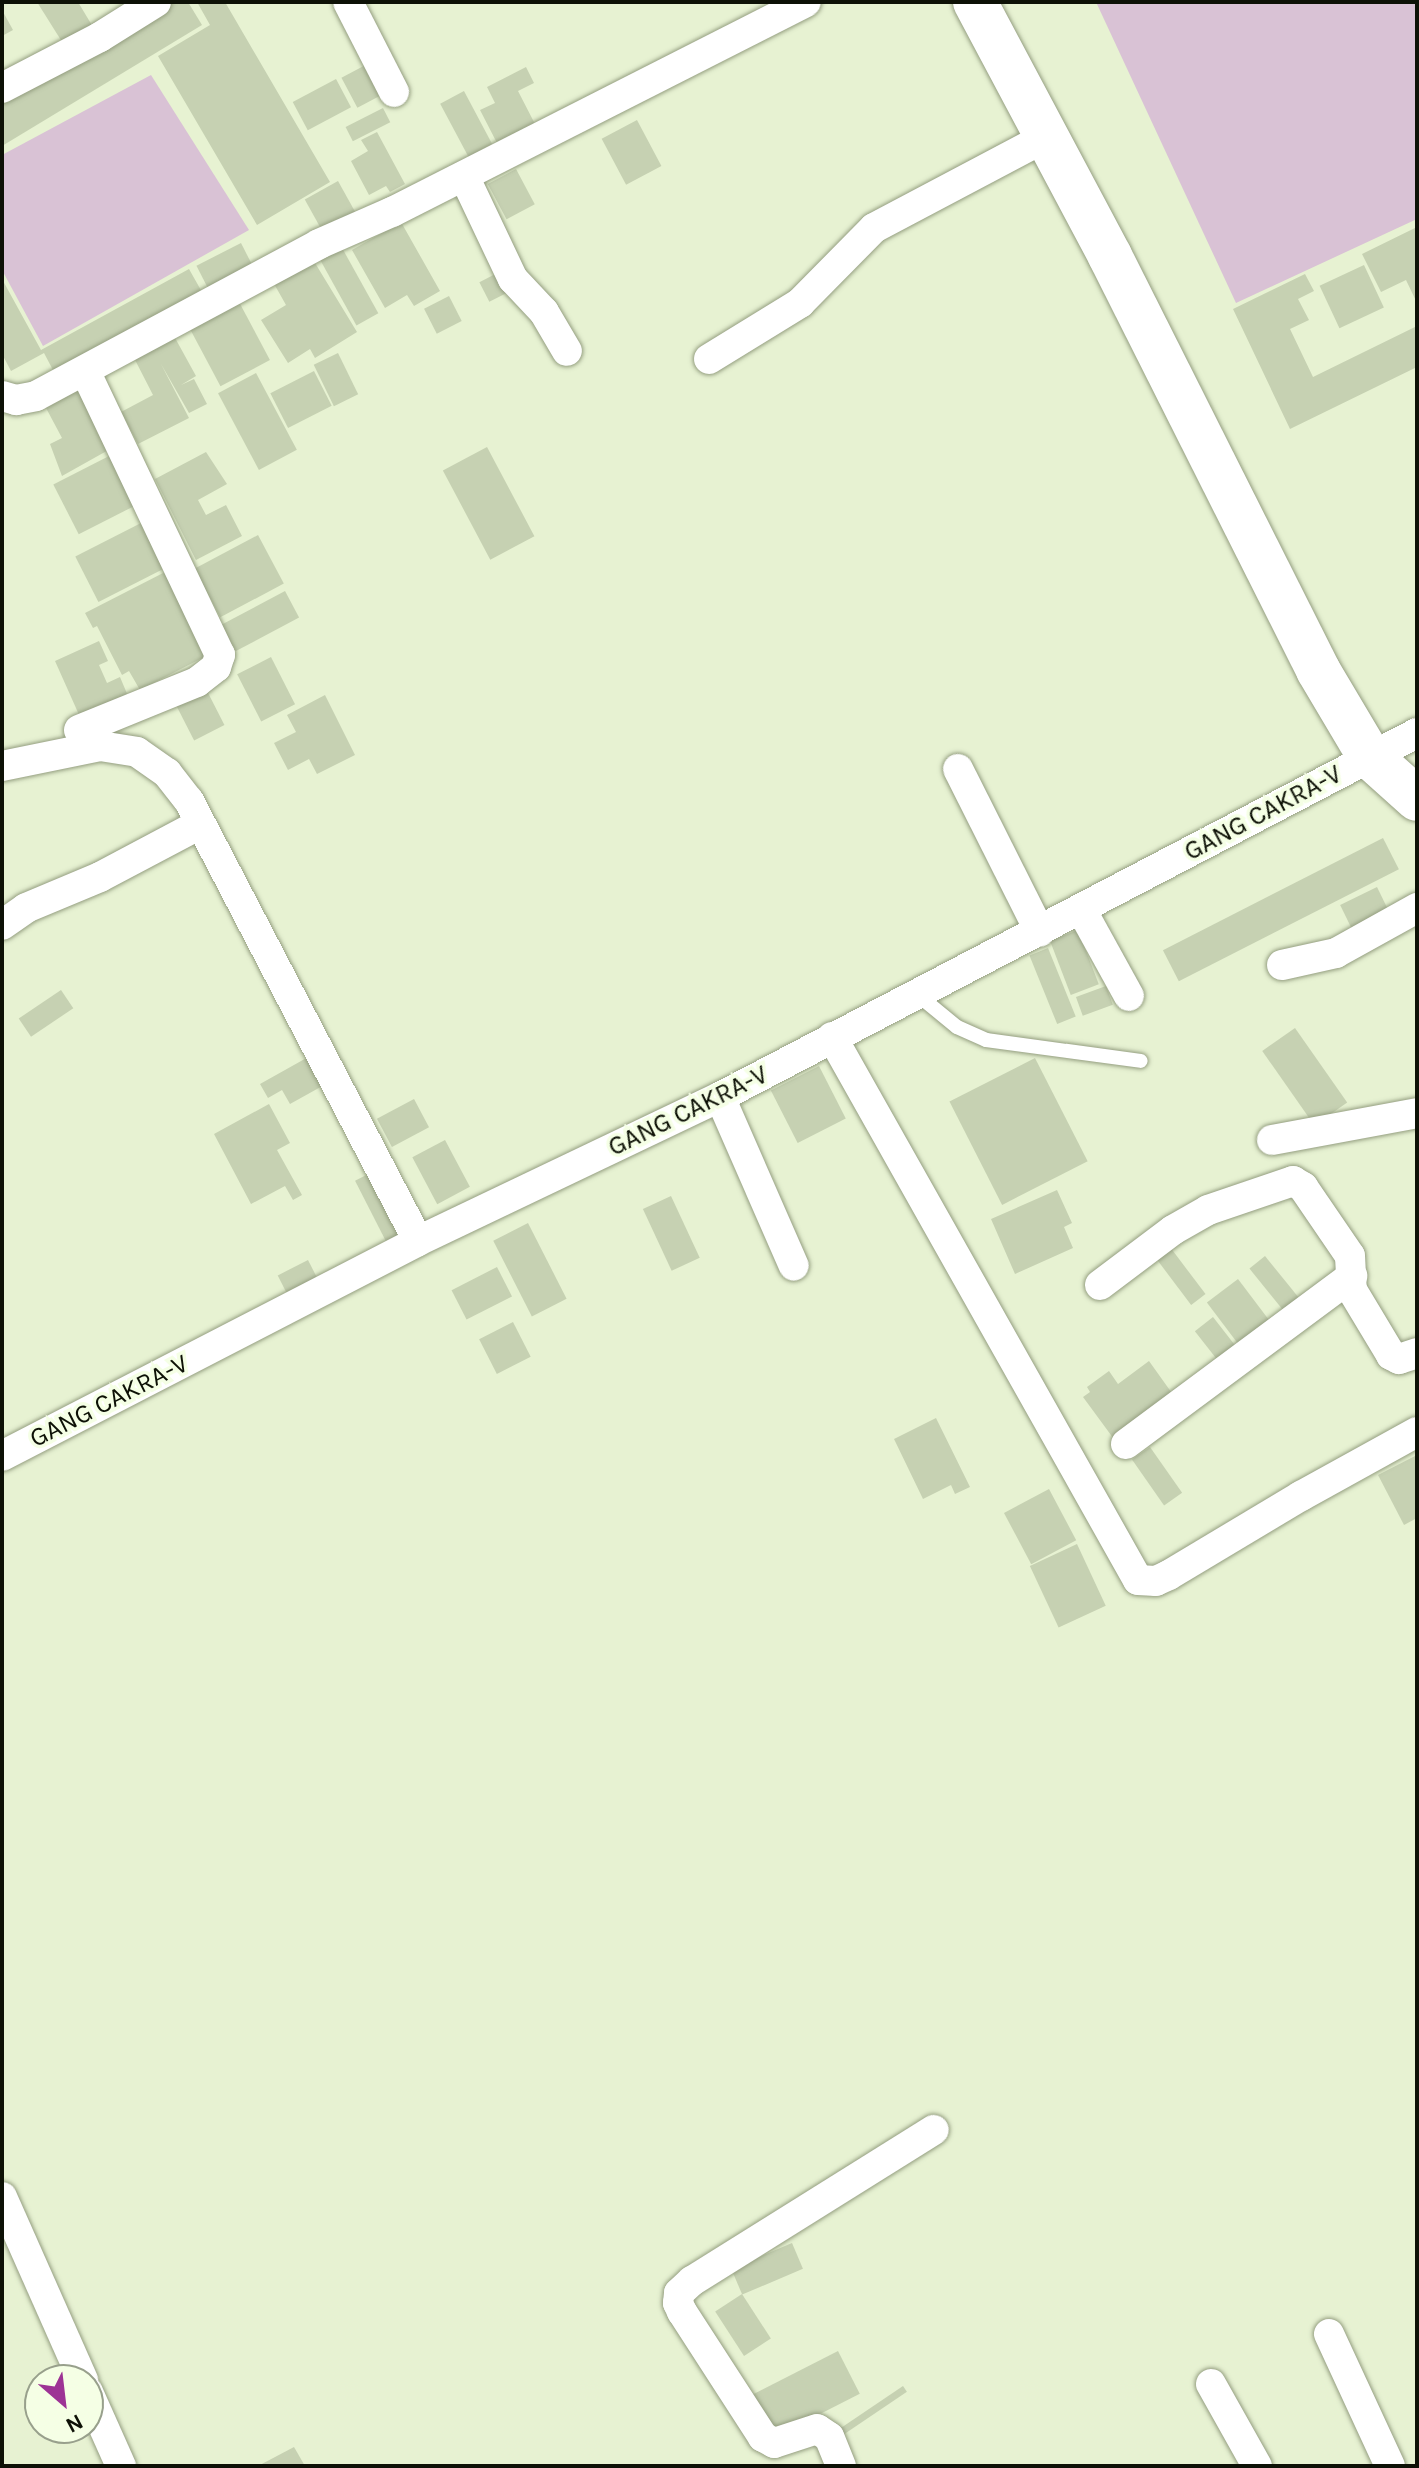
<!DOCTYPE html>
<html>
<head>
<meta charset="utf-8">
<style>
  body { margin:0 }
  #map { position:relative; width:1419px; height:2468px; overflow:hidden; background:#e7f2d2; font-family:Karla,sans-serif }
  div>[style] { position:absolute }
  .green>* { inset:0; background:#d9c2d5 }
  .building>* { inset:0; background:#c6d1b2; transform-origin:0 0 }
  .roads { filter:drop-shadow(0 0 2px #949e80) drop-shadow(0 0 2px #949e80) }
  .lane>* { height:14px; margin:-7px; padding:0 7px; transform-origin:7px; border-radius:7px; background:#fff }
  .street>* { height:30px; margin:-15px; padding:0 15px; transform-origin:15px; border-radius:15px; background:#fff }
  .primary>* { height:44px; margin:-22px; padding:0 22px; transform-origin:22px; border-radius:22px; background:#fff }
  span { translate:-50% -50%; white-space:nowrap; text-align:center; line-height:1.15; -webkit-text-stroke:7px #f5ffe5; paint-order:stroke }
  .street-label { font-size:26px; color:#0d1106 }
  .frame { position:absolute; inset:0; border:4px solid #0d1106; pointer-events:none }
  .north { position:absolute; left:24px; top:2364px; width:80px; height:80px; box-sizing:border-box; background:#f5ffe5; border:2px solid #98a08c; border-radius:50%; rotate:152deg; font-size:22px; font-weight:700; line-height:32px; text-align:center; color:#0d1106 }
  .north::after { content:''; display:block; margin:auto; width:28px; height:36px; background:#9d3395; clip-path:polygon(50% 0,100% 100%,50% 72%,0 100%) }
</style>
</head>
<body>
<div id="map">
  <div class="green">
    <div style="clip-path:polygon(1096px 2px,1417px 2px,1417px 219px,1236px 303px)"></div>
    <div style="clip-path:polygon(151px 75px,249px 230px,43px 346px,2px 270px,2px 155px)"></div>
  </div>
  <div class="building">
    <div style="clip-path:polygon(37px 2px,78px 2px,93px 27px,64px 45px)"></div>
    <div style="clip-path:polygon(172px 2px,188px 2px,202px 25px,2px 146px,2px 104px)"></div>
    <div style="clip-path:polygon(197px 2px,225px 2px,330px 182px,257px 225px,158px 56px,210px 25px)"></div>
    <div style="clip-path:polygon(2px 10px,13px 30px,2px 36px)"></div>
    <div style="left:375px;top:60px;width:34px;height:38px;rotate:62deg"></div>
    <div style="clip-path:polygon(526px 67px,534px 83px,518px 91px,535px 124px,497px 143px,480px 110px,495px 103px,487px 87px)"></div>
    <div style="left:336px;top:79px;width:32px;height:49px;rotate:62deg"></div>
    <div style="left:464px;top:91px;width:67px;height:27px;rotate:62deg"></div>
    <div style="left:383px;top:108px;width:16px;height:42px;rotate:63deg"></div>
    <div style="left:637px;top:120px;width:52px;height:40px;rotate:62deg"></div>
    <div style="clip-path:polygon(377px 132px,405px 184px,390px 192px,386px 186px,369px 195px,351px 161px,368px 151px,361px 140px)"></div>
    <div style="left:516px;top:169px;width:40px;height:32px;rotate:62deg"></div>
    <div style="left:338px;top:181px;width:37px;height:38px;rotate:61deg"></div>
    <div style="clip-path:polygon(401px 222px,440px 291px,414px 306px,407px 295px,385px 308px,352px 250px)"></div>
    <div style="clip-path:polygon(1417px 227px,1417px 303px,1406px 280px,1381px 292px,1362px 254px)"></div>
    <div style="left:241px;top:243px;width:31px;height:50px;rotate:63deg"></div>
    <div style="left:341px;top:246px;width:77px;height:25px;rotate:61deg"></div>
    <div style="clip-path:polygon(312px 258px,357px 332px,315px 358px,310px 349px,288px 363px,261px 320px,286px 305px,273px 282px)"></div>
    <div style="left:515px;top:264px;width:22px;height:40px;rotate:63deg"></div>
    <div style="left:1364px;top:265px;width:47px;height:49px;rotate:65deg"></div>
    <div style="clip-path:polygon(189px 269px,202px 292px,54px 372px,44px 353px,11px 371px,2px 354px,2px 279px,41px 350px)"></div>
    <div style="clip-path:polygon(1305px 274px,1314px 291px,1298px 299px,1309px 320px,1290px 329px,1313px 377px,1417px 326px,1417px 367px,1290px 429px,1233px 309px)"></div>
    <div style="left:449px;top:296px;width:28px;height:28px;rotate:63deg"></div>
    <div style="left:238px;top:300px;width:68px;height:56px;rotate:62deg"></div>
    <div style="clip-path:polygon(174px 336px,196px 376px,181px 385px,194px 379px,207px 404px,189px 413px,161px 364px,189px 418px,138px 444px,121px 412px,153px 395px,133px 356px)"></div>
    <div style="left:338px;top:353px;width:46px;height:27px;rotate:64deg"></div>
    <div style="left:314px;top:371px;width:39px;height:49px;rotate:63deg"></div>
    <div style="left:256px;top:373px;width:87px;height:43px;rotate:62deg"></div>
    <div style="clip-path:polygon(80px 389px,112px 448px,62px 476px,50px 444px,62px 438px,46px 408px)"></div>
    <div style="left:487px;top:447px;width:101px;height:50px;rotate:62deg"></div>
    <div style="clip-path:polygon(206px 452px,227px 484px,198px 500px,206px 515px,226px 505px,242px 536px,196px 560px,155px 479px)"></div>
    <div style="left:113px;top:454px;width:56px;height:67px;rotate:63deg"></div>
    <div style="left:143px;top:522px;width:51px;height:76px;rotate:63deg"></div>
    <div style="left:258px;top:535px;width:55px;height:72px;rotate:62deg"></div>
    <div style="clip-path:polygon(167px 571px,210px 654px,140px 690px,129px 671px,122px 675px,97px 626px,93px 628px,85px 613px)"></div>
    <div style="left:285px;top:591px;width:30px;height:72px;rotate:62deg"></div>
    <div style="clip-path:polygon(99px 641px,108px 661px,99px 665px,107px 683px,120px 677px,128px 696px,80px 717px,55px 661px)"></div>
    <div style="left:271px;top:657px;width:53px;height:38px;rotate:63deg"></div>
    <div style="left:204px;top:685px;width:45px;height:34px;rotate:63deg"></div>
    <div style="clip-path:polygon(325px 695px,355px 755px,317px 774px,309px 759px,288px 770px,274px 743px,296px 732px,287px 715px)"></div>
    <div style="left:1383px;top:838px;width:35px;height:247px;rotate:63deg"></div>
    <div style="left:1377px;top:887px;width:37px;height:41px;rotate:64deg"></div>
    <div style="left:1078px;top:930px;width:58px;height:30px;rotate:69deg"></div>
    <div style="left:1048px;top:948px;width:74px;height:20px;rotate:68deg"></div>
    <div style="left:1106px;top:986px;width:20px;height:32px;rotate:70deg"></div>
    <div style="left:61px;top:990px;width:22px;height:51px;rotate:56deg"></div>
    <div style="left:1295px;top:1028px;width:91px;height:40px;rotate:55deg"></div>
    <div style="clip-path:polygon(310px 1056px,326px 1084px,290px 1104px,282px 1090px,268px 1098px,260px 1084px)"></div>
    <div style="left:1035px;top:1058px;width:116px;height:96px;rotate:63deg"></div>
    <div style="left:819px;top:1066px;width:59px;height:54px;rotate:63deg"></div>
    <div style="left:414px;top:1099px;width:32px;height:42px;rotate:62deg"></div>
    <div style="clip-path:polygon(269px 1104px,290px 1143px,277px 1150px,302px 1195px,293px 1200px,285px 1186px,251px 1204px,214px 1134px)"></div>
    <div style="left:445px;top:1140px;width:53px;height:37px;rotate:62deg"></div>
    <div style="left:380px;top:1168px;width:70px;height:28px;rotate:63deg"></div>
    <div style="clip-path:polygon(1057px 1190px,1072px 1223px,1064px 1227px,1073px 1248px,1015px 1274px,991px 1219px)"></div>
    <div style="left:671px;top:1196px;width:68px;height:31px;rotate:65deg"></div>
    <div style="left:528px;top:1223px;width:85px;height:39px;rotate:63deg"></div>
    <div style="left:1167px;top:1243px;width:64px;height:18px;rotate:53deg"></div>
    <div style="left:1265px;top:1256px;width:65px;height:20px;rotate:51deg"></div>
    <div style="left:308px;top:1260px;width:29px;height:34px;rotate:63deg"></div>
    <div style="left:497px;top:1267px;width:33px;height:51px;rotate:63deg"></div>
    <div style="left:1238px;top:1279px;width:59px;height:39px;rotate:53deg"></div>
    <div style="left:1213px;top:1317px;width:43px;height:23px;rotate:52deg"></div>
    <div style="left:513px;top:1322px;width:39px;height:38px;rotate:63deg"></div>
    <div style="clip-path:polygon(1149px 1361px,1179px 1403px,1119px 1446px,1083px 1397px,1090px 1392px,1087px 1387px,1109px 1371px,1118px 1384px)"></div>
    <div style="clip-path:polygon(936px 1418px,970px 1487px,955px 1494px,951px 1485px,923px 1499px,894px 1439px)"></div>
    <div style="left:1150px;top:1447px;width:56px;height:22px;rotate:55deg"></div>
    <div style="clip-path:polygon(1415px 1456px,1417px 1518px,1404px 1525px,1378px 1475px)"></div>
    <div style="left:1049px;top:1489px;width:58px;height:51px;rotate:62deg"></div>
    <div style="left:1077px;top:1544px;width:68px;height:52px;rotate:65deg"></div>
    <div style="left:792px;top:2243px;width:28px;height:66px;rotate:67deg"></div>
    <div style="left:742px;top:2294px;width:53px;height:32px;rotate:57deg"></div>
    <div style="left:838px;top:2351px;width:48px;height:103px;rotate:63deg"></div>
    <div style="left:903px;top:2386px;width:7px;height:83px;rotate:56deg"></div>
    <div style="clip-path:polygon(294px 2447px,305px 2466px,258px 2466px)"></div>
  </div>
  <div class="roads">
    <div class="lane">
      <div style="left:918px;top:995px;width:50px;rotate:39.4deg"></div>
      <div style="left:957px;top:1027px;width:32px;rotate:24deg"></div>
      <div style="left:986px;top:1040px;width:156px;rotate:7.7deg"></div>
    </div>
    <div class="street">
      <div style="left:348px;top:2px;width:101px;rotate:62.9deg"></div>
      <div style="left:2px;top:88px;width:110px;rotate:-27.5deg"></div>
      <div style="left:100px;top:37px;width:66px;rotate:-32deg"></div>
      <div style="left:464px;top:176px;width:114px;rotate:64.6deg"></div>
      <div style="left:513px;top:279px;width:45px;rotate:46.8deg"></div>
      <div style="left:544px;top:312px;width:45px;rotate:59.5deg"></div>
      <div style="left:709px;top:359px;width:107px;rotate:-31.6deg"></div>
      <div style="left:800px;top:303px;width:105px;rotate:-45.4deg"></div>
      <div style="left:874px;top:228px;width:192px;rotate:-27.9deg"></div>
      <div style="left:2px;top:396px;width:15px;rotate:16deg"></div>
      <div style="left:16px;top:400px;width:20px;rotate:-11deg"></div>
      <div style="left:36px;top:396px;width:321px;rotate:-28.2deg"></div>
      <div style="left:319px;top:244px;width:80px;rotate:-23.7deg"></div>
      <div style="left:392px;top:212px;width:464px;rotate:-26.9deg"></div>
      <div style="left:79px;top:730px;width:127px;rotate:-22.1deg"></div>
      <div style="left:197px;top:682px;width:24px;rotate:-38deg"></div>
      <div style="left:216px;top:667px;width:13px;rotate:-72deg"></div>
      <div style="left:220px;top:655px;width:314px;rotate:-115.4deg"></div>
      <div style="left:2px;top:766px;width:100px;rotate:-11.5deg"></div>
      <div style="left:100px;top:746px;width:37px;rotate:9deg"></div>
      <div style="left:137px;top:752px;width:37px;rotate:35deg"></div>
      <div style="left:167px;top:773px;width:36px;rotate:52deg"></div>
      <div style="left:189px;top:801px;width:496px;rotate:62.5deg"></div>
      <div style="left:958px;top:769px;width:182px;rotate:63.3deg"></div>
      <div style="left:1082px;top:911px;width:97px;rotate:61.1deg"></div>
      <div style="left:2px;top:925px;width:29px;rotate:-35deg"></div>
      <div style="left:26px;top:908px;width:80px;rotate:-22.7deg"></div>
      <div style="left:100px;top:877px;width:113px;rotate:-27.9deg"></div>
      <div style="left:1282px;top:965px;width:55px;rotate:-12.5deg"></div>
      <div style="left:1336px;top:953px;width:93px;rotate:-29.1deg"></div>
      <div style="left:832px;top:1037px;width:623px;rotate:60.6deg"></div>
      <div style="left:1138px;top:1580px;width:18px;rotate:3deg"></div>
      <div style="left:1156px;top:1581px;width:14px;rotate:-25deg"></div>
      <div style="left:1169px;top:1575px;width:154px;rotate:-30.9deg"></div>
      <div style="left:1301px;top:1496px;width:132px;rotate:-28.9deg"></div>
      <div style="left:720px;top:1097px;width:184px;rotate:66.4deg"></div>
      <div style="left:1272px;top:1140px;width:147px;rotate:-10.5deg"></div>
      <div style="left:1100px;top:1285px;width:91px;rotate:-37deg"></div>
      <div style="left:1173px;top:1230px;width:40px;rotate:-29.7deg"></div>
      <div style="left:1208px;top:1210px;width:90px;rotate:-18.8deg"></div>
      <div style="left:1293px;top:1181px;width:12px;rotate:31deg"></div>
      <div style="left:1303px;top:1187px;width:83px;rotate:55.7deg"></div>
      <div style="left:1350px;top:1256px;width:34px;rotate:87deg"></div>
      <div style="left:1352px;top:1290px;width:76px;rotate:59deg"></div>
      <div style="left:1391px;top:1355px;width:9px;rotate:27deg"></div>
      <div style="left:1399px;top:1359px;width:19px;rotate:-18deg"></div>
      <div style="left:1126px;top:1444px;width:282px;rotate:-36.6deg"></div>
      <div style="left:2px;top:1456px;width:468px;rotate:-27.3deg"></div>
      <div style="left:418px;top:1241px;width:335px;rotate:-25.5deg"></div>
      <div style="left:720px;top:1097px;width:786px;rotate:-27.58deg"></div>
      <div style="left:2px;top:2197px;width:200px;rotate:66.1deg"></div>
      <div style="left:1329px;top:2334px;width:145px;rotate:65.2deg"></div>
      <div style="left:1211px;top:2384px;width:94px;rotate:60.7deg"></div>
      <div style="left:88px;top:2392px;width:81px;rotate:66deg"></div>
      <div style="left:841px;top:2466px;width:31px;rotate:-112deg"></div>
      <div style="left:829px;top:2437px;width:14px;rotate:-146deg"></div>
      <div style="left:817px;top:2429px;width:45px;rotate:162deg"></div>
      <div style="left:774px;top:2443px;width:13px;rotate:-151deg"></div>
      <div style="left:763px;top:2437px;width:149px;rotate:-122.9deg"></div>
      <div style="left:682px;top:2312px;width:10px;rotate:-114deg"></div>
      <div style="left:678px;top:2303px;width:10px;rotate:-84deg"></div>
      <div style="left:679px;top:2293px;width:18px;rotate:-43deg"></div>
      <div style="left:692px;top:2281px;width:285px;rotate:-32deg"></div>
    </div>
    <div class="primary">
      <div style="left:975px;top:2px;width:288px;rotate:62deg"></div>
      <div style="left:1110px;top:256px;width:463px;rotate:63.3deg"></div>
      <div style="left:1318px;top:670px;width:100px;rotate:59.3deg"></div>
      <div style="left:1369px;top:756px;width:64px;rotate:41.9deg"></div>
    </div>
  </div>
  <div class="street-label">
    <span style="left:1263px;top:813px;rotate:-28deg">GANG CAKRA-V</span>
    <span style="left:688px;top:1111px;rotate:-26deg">GANG CAKRA-V</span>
    <span style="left:109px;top:1401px;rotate:-27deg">GANG CAKRA-V</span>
  </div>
  <div class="frame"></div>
  <div class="north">N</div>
</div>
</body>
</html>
